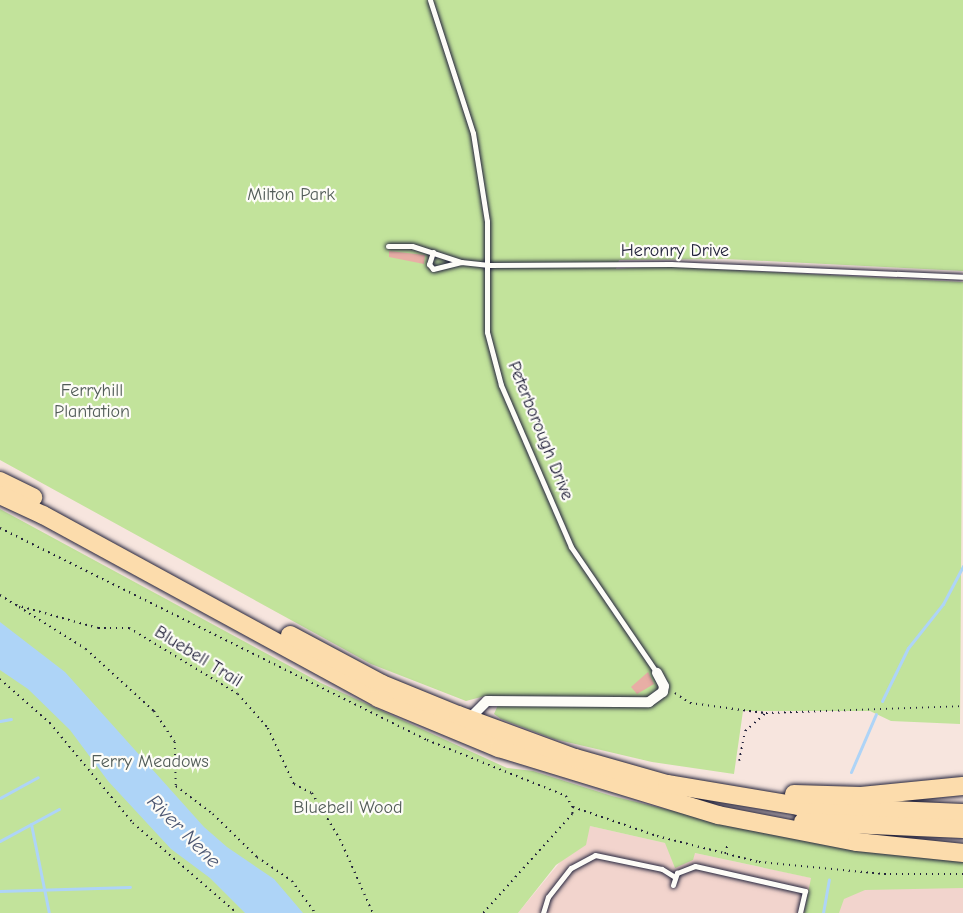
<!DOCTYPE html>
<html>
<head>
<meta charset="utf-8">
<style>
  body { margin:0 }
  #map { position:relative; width:963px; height:913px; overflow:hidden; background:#f7e5de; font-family:"Comic Neue",sans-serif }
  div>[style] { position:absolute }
  .built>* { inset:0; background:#f2d4cd }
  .green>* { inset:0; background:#c2e39b }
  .water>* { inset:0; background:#aed4f7 }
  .stream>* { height:3px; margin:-1.5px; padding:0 1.5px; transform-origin:1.5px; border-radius:1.5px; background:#aed4f7 }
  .building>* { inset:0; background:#e8aea5 }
  .path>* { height:1.5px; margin-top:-0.75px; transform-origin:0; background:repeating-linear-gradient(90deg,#22223b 0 1.5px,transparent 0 6px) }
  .roads { filter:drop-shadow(0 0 2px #22223b) drop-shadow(0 0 2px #22223b) }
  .service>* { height:5px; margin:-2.5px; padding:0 2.5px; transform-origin:2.5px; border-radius:2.5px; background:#fdfcf7 }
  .minor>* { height:10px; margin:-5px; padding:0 5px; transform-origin:5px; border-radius:5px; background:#fdfcf7 }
  .trunk>* { height:18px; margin:-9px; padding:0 9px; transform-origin:9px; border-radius:9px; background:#fcdcac }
  span { translate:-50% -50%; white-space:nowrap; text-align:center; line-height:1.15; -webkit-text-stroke:4.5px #fdfcf7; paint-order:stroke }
  .park-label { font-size:18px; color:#525c58 }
  .street-label { font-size:18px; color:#22223b }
  .water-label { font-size:20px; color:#4c5773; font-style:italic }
</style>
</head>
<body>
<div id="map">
  <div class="built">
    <div style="clip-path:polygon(590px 826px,665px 843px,684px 861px,695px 853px,812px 878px,963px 884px,963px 913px,518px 913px)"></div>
  </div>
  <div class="green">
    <div style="clip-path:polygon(0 0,963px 0,963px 271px,726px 259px,619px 260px,616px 269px,656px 266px,963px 282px,960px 724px,891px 721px,870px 711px,743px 711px,734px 774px,652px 762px,554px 739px,501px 719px,494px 714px,498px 705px,485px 696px,466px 701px,371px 664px,0 460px)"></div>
    <div style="clip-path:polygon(0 509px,321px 683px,507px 768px,533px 771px,612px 796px,702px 818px,963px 858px,963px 888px,865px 890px,844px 899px,839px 913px,804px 913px,811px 878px,695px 853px,693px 860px,675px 868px,665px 843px,590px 826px,586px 845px,556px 865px,518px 913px,0 913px)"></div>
  </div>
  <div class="water">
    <div style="clip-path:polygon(0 622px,65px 672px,204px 827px,227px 847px,274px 879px,303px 913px,245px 913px,210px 878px,171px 849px,108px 781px,70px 730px,28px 689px,0 670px)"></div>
  </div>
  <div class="stream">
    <div style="left:882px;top:701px;width:59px;rotate:-63.9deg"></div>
    <div style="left:908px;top:648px;width:56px;rotate:-51.5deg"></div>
    <div style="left:943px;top:604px;width:43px;rotate:-62.2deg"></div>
    <div style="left:0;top:721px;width:11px;rotate:-10deg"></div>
    <div style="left:851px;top:772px;width:63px;rotate:-66.7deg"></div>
    <div style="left:0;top:798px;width:43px;rotate:-28.9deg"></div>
    <div style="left:31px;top:824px;width:91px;rotate:78.6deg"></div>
    <div style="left:0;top:841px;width:67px;rotate:-28.5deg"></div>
    <div style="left:0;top:891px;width:130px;rotate:-1.8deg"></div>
    <div style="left:823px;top:913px;width:34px;rotate:-80deg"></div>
  </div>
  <div class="building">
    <div style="clip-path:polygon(389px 251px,425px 255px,424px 264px,389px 257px)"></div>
    <div style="clip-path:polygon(648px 672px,654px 684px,637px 694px,631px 687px)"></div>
  </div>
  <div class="path">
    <div style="left:0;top:528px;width:477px;rotate:26.4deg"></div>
    <div style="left:427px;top:740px;width:150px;rotate:21.9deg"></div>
    <div style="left:566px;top:796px;width:13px;rotate:58deg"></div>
    <div style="left:573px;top:807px;width:89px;rotate:19deg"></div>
    <div style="left:657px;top:836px;width:105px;rotate:14.3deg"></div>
    <div style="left:759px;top:862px;width:126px;rotate:5.5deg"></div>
    <div style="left:884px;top:874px;width:79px"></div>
    <div style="left:0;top:595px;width:19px;rotate:32deg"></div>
    <div style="left:16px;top:605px;width:85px;rotate:15.7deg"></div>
    <div style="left:98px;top:628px;width:31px"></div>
    <div style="left:129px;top:628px;width:127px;rotate:31.2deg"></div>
    <div style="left:238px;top:694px;width:45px;rotate:48.6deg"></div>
    <div style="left:268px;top:728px;width:62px;rotate:65.1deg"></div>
    <div style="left:294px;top:784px;width:20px;rotate:27deg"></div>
    <div style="left:312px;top:793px;width:54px;rotate:58.7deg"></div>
    <div style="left:340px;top:839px;width:81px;rotate:66deg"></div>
    <div style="left:19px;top:607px;width:79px;rotate:32.1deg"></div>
    <div style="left:86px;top:649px;width:92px;rotate:42.4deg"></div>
    <div style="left:154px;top:711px;width:37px;rotate:56deg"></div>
    <div style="left:175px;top:742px;width:44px;rotate:88.7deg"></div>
    <div style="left:176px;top:786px;width:46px;rotate:37.1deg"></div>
    <div style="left:213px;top:814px;width:62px;rotate:44.3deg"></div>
    <div style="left:257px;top:857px;width:42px;rotate:34.4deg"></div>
    <div style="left:292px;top:881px;width:39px;rotate:54deg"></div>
    <div style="left:0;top:679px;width:67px;rotate:41.3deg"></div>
    <div style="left:50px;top:723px;width:130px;rotate:50.3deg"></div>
    <div style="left:133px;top:823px;width:138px;rotate:40.9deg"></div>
    <div style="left:675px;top:693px;width:18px;rotate:34deg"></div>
    <div style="left:690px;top:703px;width:76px;rotate:7.6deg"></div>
    <div style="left:739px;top:761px;width:31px;rotate:-79deg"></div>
    <div style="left:745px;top:731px;width:28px;rotate:-41deg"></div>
    <div style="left:766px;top:713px;width:197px;rotate:-2deg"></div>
    <div style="left:725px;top:854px;width:8px;rotate:-76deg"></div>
    <div style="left:483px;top:913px;width:133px;rotate:-48deg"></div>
    <div style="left:572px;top:814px;width:7px;rotate:-82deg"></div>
  </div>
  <div class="roads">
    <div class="service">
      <div style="left:430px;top:0;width:140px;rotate:72.1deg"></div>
      <div style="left:473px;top:133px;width:89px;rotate:81deg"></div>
      <div style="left:487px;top:221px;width:111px;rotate:90deg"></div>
      <div style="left:487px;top:332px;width:55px;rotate:75.2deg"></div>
      <div style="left:501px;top:385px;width:176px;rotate:66.6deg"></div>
      <div style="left:571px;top:547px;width:153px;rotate:55.7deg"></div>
      <div style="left:388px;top:246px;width:24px"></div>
      <div style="left:412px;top:246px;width:52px;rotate:18.1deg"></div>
      <div style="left:461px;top:262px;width:28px;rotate:6deg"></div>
      <div style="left:489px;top:265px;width:182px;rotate:-0.3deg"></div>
      <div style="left:671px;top:264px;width:292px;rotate:2.5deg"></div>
      <div style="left:433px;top:252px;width:13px;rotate:108deg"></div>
      <div style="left:429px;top:264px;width:6px;rotate:51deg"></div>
      <div style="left:433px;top:269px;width:29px;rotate:-14deg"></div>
      <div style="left:673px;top:885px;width:13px;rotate:-72deg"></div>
      <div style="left:677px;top:873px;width:19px;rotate:-21deg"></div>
      <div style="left:695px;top:866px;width:113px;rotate:12.8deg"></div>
      <div style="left:805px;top:891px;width:23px;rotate:103deg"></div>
      <div style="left:543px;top:913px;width:17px;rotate:-73deg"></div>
      <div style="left:548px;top:897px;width:37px;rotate:-52deg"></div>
      <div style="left:571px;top:868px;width:27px;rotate:-28deg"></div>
      <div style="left:595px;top:855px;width:68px;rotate:11.8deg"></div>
      <div style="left:662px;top:869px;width:15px;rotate:32deg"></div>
    </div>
    <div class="minor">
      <div style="left:469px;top:719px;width:25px;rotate:-45deg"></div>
      <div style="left:487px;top:701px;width:162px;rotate:0.4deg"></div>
      <div style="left:649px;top:702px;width:17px;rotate:-36deg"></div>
      <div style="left:663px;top:692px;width:6px;rotate:-81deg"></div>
      <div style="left:664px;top:686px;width:15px;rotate:-118deg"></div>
    </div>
    <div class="trunk">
      <div style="left:0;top:481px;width:37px;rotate:26deg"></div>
      <div style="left:0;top:495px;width:47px;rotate:24.9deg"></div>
      <div style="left:43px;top:515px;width:382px;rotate:28.6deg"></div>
      <div style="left:378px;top:698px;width:131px;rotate:22.5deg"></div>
      <div style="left:499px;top:748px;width:229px;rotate:17deg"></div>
      <div style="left:718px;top:815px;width:142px;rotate:11deg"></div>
      <div style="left:857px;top:842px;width:107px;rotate:5.9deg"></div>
      <div style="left:290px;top:635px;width:104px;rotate:28deg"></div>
      <div style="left:382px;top:684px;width:82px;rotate:22.2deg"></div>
      <div style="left:458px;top:715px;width:125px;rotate:20.2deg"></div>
      <div style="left:575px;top:758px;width:96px;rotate:15.8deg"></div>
      <div style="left:667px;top:784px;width:133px;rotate:9.5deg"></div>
      <div style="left:798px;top:806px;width:165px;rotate:2.4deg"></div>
      <div style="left:794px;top:794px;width:67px;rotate:1.7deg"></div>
      <div style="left:861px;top:796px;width:102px;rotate:-5.6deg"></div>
      <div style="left:803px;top:822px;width:160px;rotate:2.5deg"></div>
    </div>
  </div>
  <div class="park-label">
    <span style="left:291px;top:195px">Milton Park</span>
    <span style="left:92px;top:402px">Ferryhill<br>Plantation</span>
    <span style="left:150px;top:762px">Ferry Meadows</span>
    <span style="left:348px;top:808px">Bluebell Wood</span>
  </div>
  <div class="street-label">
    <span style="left:675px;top:251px">Heronry Drive</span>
    <span style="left:540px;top:431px;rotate:68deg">Peterborough Drive</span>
    <span style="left:198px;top:657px;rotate:32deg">Bluebell Trail</span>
  </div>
  <div class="water-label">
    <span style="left:184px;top:831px;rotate:45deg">River Nene</span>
  </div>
</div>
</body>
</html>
